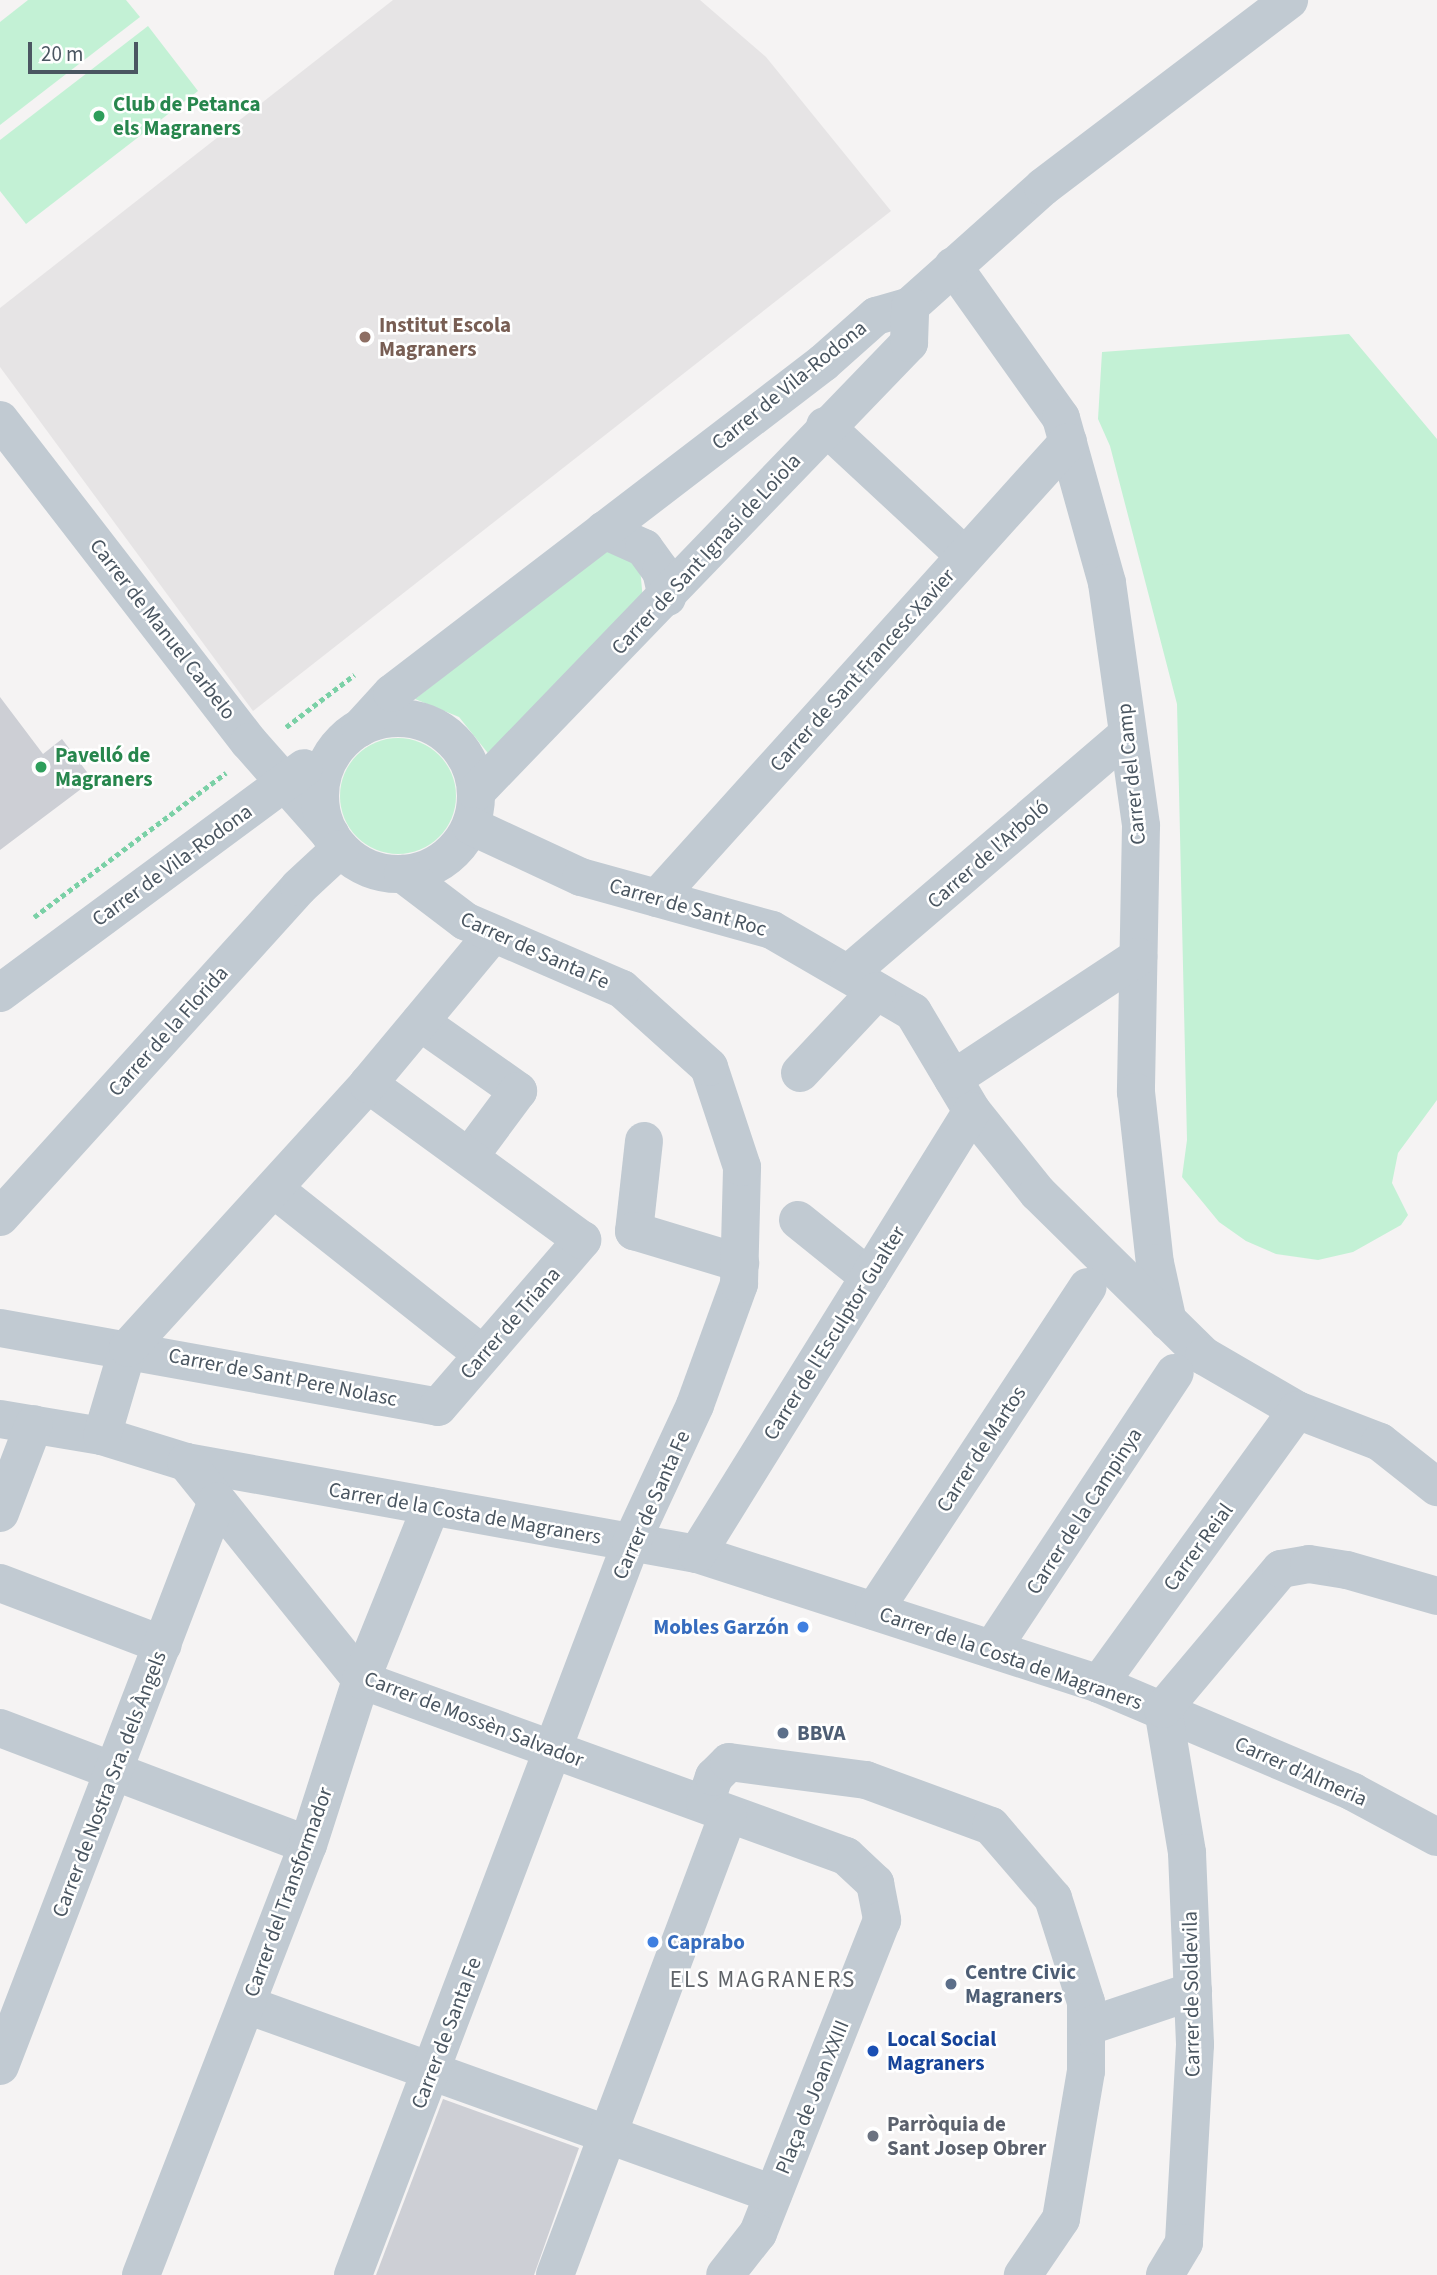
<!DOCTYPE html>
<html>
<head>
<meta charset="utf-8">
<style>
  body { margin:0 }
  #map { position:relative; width:1437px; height:2275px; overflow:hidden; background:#f5f3f3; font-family:"Source Sans 3",sans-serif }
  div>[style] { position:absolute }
  .education>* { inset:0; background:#e6e4e5 }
  .green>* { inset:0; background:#c3f1d5 }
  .round { border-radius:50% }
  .building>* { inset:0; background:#cdcfd5 }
  .path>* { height:4.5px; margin-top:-2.25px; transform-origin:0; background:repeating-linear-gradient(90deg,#7ad0a6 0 5px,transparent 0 8.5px) }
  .minor>* { height:38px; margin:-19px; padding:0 19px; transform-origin:19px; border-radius:19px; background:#c1cad2 }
  .minor>.ring { margin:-19px; padding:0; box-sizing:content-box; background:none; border:38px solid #c1cad2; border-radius:50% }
  .dots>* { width:19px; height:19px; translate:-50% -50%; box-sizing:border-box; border:4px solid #fff; border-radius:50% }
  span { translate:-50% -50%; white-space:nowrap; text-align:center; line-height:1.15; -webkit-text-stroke:5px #fff; paint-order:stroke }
  .leisure-label { font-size:21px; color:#27864d; font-weight:700 }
  .left { translate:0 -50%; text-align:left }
  .education-label { font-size:21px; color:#785e54; font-weight:700 }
  .street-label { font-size:21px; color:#4a5661 }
  .shop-label { font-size:21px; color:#366cbe; font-weight:700 }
  .right { translate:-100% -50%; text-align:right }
  .service-label { font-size:21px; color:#4e5e75; font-weight:700 }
  .transit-label { font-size:21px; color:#164399; font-weight:700 }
  .worship-label { font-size:21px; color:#5b616d; font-weight:700 }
  .neighbourhood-label { font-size:23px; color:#5f6368; letter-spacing:2px }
  .scale { position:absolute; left:28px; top:42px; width:110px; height:32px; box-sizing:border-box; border:4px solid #4a5661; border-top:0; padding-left:9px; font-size:21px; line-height:24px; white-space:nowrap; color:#4a5661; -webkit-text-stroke:5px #fff; paint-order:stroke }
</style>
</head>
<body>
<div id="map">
  <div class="education">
    <div style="clip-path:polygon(393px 0,700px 0,766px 57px,891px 211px,253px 711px,0 367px,0 308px)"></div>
  </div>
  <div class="green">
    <div style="clip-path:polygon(28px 0,126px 0,140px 17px,0 125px,0 22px)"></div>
    <div style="clip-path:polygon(148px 26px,198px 91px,26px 224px,0 191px,0 140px)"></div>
    <div style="clip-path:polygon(1349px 334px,1437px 439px,1437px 1100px,1398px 1153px,1392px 1183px,1408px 1215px,1401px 1225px,1353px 1252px,1318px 1260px,1276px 1254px,1246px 1241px,1219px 1222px,1182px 1177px,1187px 1140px,1177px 704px,1110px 446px,1098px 419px,1102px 352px)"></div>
    <div style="clip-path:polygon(613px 551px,640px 568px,643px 600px,491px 757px,459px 717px,415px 699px,602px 552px)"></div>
    <div class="round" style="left:340px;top:738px;width:116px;height:116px"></div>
  </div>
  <div class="building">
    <div style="clip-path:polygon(0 697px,43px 754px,62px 739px,93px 780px,0 850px)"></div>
    <div style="clip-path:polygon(443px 2099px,579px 2148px,534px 2275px,376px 2275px)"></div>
  </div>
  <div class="path">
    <div style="left:286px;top:727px;width:86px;rotate:-37.4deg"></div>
    <div style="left:34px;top:917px;width:240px;rotate:-36.9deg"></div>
  </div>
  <div class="minor">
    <div style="left:953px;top:266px;width:186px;rotate:54.6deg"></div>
    <div style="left:1061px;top:418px;width:171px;rotate:74.4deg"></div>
    <div style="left:1107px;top:583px;width:245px;rotate:82deg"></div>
    <div style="left:1141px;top:826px;width:266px;rotate:91.1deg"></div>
    <div style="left:1136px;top:1092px;width:172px;rotate:83.7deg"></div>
    <div style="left:1155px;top:1263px;width:60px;rotate:77.6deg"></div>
    <div style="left:0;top:420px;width:407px;rotate:52.3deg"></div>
    <div style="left:249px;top:742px;width:123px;rotate:48.6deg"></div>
    <div style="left:825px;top:426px;width:190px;rotate:42.9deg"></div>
    <div style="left:604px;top:530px;width:44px;rotate:24.2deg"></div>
    <div style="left:644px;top:548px;width:29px;rotate:54deg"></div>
    <div style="left:661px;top:571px;width:27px;rotate:77deg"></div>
    <div class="ring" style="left:320px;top:718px;width:118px;height:118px"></div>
    <div style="left:360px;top:728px;width:47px;rotate:-47.6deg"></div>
    <div style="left:392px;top:693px;width:543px;rotate:-37.44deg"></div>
    <div style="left:823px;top:363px;width:71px;rotate:-41.6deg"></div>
    <div style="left:876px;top:316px;width:35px;rotate:-16deg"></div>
    <div style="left:910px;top:306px;width:178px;rotate:-41.8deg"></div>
    <div style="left:1043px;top:187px;width:309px;rotate:-37.2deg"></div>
    <div style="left:476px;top:792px;width:624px;rotate:-46.04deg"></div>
    <div style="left:909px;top:343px;width:37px;rotate:-88deg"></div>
    <div style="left:471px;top:826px;width:121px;rotate:24.9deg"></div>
    <div style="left:581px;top:877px;width:198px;rotate:15.5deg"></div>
    <div style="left:772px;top:930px;width:163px;rotate:30.2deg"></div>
    <div style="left:913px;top:1012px;width:115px;rotate:59.2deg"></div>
    <div style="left:972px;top:1111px;width:105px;rotate:51.2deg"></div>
    <div style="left:1038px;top:1193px;width:233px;rotate:44.5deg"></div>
    <div style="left:1204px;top:1356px;width:108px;rotate:30.1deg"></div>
    <div style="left:1297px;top:1410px;width:89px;rotate:21.1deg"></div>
    <div style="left:1380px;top:1442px;width:73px;rotate:38.3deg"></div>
    <div style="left:657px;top:898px;width:614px;rotate:-47.97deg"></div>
    <div style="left:849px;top:973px;width:367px;rotate:-40.6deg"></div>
    <div style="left:0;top:993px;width:378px;rotate:-36.5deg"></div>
    <div style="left:420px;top:1022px;width:120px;rotate:35.1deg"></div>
    <div style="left:518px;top:1091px;width:82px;rotate:126.6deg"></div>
    <div style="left:800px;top:1073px;width:112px;rotate:-46.8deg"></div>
    <div style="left:953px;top:1079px;width:222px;rotate:-33.4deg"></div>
    <div style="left:644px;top:1141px;width:91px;rotate:96.3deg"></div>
    <div style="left:634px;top:1231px;width:111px;rotate:16.8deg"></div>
    <div style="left:274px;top:1189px;width:265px;rotate:38.4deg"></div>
    <div style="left:0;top:1217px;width:445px;rotate:-47.8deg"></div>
    <div style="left:299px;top:887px;width:56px;rotate:-42.8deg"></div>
    <div style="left:798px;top:1220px;width:91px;rotate:38.8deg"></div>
    <div style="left:0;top:1328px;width:445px;rotate:10.2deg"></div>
    <div style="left:438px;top:1407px;width:221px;rotate:-49.2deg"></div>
    <div style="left:582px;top:1240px;width:265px;rotate:-143.9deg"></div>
    <div style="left:0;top:1419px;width:103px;rotate:9.5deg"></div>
    <div style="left:102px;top:1436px;width:88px;rotate:17.2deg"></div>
    <div style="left:186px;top:1462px;width:519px;rotate:10.21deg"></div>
    <div style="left:697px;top:1554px;width:422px;rotate:17.9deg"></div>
    <div style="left:1099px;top:1684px;width:276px;rotate:23deg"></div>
    <div style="left:1353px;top:1792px;width:95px;rotate:28.2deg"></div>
    <div style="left:102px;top:1436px;width:92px;rotate:-73.5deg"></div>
    <div style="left:128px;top:1348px;width:357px;rotate:-47.7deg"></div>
    <div style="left:368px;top:1084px;width:194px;rotate:-50.2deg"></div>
    <div style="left:186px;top:1462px;width:280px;rotate:51.2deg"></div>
    <div style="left:361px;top:1680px;width:516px;rotate:19.95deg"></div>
    <div style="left:846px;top:1856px;width:40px;rotate:43deg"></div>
    <div style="left:875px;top:1883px;width:38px;rotate:79deg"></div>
    <div style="left:882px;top:1920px;width:337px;rotate:111.6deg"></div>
    <div style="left:758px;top:2233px;width:53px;rotate:128.2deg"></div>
    <div style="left:0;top:1513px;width:95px;rotate:-69.1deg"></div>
    <div style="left:697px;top:1554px;width:521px;rotate:-58.17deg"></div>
    <div style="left:0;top:1583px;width:174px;rotate:20.8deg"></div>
    <div style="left:874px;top:1611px;width:388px;rotate:-56.6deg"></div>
    <div style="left:992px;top:1649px;width:331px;rotate:-56.5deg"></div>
    <div style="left:1099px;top:1684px;width:338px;rotate:-54.1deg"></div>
    <div style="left:1163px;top:1709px;width:146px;rotate:80.5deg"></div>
    <div style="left:1187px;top:1853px;width:192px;rotate:87.6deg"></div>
    <div style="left:1195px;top:2045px;width:198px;rotate:93.2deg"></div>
    <div style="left:1184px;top:2243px;width:37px;rotate:121deg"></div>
    <div style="left:1163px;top:1709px;width:183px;rotate:-49.9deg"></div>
    <div style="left:1281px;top:1569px;width:28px;rotate:-10deg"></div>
    <div style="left:1309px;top:1564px;width:38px;rotate:9deg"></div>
    <div style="left:1347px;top:1570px;width:94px;rotate:16.1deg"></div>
    <div style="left:0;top:1728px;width:329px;rotate:20.8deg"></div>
    <div style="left:705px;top:1803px;width:28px;rotate:-71deg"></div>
    <div style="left:714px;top:1777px;width:21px;rotate:-45deg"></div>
    <div style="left:729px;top:1762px;width:138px;rotate:7.5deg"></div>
    <div style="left:866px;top:1780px;width:133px;rotate:20.2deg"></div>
    <div style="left:991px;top:1826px;width:95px;rotate:49.3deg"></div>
    <div style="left:1053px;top:1898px;width:109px;rotate:72.4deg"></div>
    <div style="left:1086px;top:2002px;width:69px;rotate:90deg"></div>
    <div style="left:1086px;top:2071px;width:150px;rotate:99.6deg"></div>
    <div style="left:1061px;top:2219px;width:68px;rotate:124.2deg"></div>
    <div style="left:247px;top:2005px;width:559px;rotate:19.76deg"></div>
    <div style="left:1086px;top:2027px;width:113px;rotate:-18.6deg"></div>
    <div style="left:0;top:2066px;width:605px;rotate:-68.99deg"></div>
    <div style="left:141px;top:2275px;width:461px;rotate:-68.8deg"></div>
    <div style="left:308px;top:1845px;width:173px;rotate:-72.2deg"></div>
    <div style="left:361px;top:1680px;width:187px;rotate:-68deg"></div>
    <div style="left:353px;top:2275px;width:783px;rotate:-69.2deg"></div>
    <div style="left:631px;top:1543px;width:152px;rotate:-65.1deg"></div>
    <div style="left:695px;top:1405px;width:129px;rotate:-70deg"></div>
    <div style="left:739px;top:1284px;width:117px;rotate:-88.5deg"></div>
    <div style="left:742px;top:1167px;width:105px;rotate:-108.3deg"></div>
    <div style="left:709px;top:1067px;width:117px;rotate:-138.1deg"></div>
    <div style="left:622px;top:989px;width:171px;rotate:-156.6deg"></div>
    <div style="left:465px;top:921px;width:78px;rotate:-142.8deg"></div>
    <div style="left:555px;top:2275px;width:492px;rotate:-69.4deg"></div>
  </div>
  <div class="dots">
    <div style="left:99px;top:116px;background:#2e9e5b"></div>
    <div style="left:365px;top:337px;background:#8d6e63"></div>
    <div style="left:41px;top:767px;background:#2e9e5b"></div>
    <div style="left:803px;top:1627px;background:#3f7fe0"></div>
    <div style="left:783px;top:1733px;background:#5c6f8a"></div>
    <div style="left:653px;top:1942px;background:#3f7fe0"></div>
    <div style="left:951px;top:1984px;background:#5c6f8a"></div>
    <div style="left:873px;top:2051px;background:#1a4fb4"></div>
    <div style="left:873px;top:2136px;background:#6b7280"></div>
  </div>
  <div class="leisure-label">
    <span class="left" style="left:113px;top:116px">Club de Petanca<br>els Magraners</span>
    <span class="left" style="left:55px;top:767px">Pavelló de<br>Magraners</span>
  </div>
  <div class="education-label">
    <span class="left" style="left:379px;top:337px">Institut Escola<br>Magraners</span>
  </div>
  <div class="street-label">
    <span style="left:789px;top:385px;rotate:-39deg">Carrer de Vila-Rodona</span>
    <span style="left:706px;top:554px;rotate:-47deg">Carrer de Sant Ignasi de Loiola</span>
    <span style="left:163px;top:629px;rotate:52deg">Carrer de Manuel Carbelo</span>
    <span style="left:862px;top:670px;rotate:-48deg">Carrer de Sant Francesc Xavier</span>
    <span style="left:1131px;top:774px;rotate:-96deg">Carrer del Camp</span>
    <span style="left:988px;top:854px;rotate:-41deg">Carrer de l'Arboló</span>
    <span style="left:172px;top:865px;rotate:-36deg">Carrer de Vila-Rodona</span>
    <span style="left:688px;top:907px;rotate:16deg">Carrer de Sant Roc</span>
    <span style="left:535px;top:950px;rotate:24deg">Carrer de Santa Fe</span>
    <span style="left:168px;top:1031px;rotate:-48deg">Carrer de la Florida</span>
    <span style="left:510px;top:1323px;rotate:-49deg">Carrer de Triana</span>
    <span style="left:834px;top:1333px;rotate:-58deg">Carrer de l'Esculptor Gualter</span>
    <span style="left:283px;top:1377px;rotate:11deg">Carrer de Sant Pere Nolasc</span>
    <span style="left:981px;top:1449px;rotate:-57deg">Carrer de Martos</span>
    <span style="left:651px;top:1505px;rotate:-66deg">Carrer de Santa Fe</span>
    <span style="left:1084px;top:1511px;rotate:-57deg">Carrer de la Campinya</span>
    <span style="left:465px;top:1513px;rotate:10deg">Carrer de la Costa de Magraners</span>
    <span style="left:1198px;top:1547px;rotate:-54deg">Carrer Reial</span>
    <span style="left:1011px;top:1658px;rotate:19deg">Carrer de la Costa de Magraners</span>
    <span style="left:474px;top:1719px;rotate:21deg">Carrer de Mossèn Salvador</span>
    <span style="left:1301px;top:1771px;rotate:24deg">Carrer d'Almeria</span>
    <span style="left:109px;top:1784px;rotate:-69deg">Carrer de Nostra Sra. dels Àngels</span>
    <span style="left:288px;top:1892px;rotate:-70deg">Carrer del Transformador</span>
    <span style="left:1191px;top:1994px;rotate:-91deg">Carrer de Soldevila</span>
    <span style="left:446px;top:2033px;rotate:-69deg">Carrer de Santa Fe</span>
    <span style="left:812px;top:2097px;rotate:-68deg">Plaça de Joan XXIII</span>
  </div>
  <div class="shop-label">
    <span class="right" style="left:789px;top:1627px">Mobles Garzón</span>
    <span class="left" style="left:667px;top:1942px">Caprabo</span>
  </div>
  <div class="service-label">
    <span class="left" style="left:797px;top:1733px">BBVA</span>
    <span class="left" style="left:965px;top:1984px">Centre Civic<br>Magraners</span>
  </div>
  <div class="transit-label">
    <span class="left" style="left:887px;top:2051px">Local Social<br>Magraners</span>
  </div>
  <div class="worship-label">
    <span class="left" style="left:887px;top:2136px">Parròquia de<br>Sant Josep Obrer</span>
  </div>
  <div class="neighbourhood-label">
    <span style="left:763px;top:1980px">ELS MAGRANERS</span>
  </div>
  <div class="scale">20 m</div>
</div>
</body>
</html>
